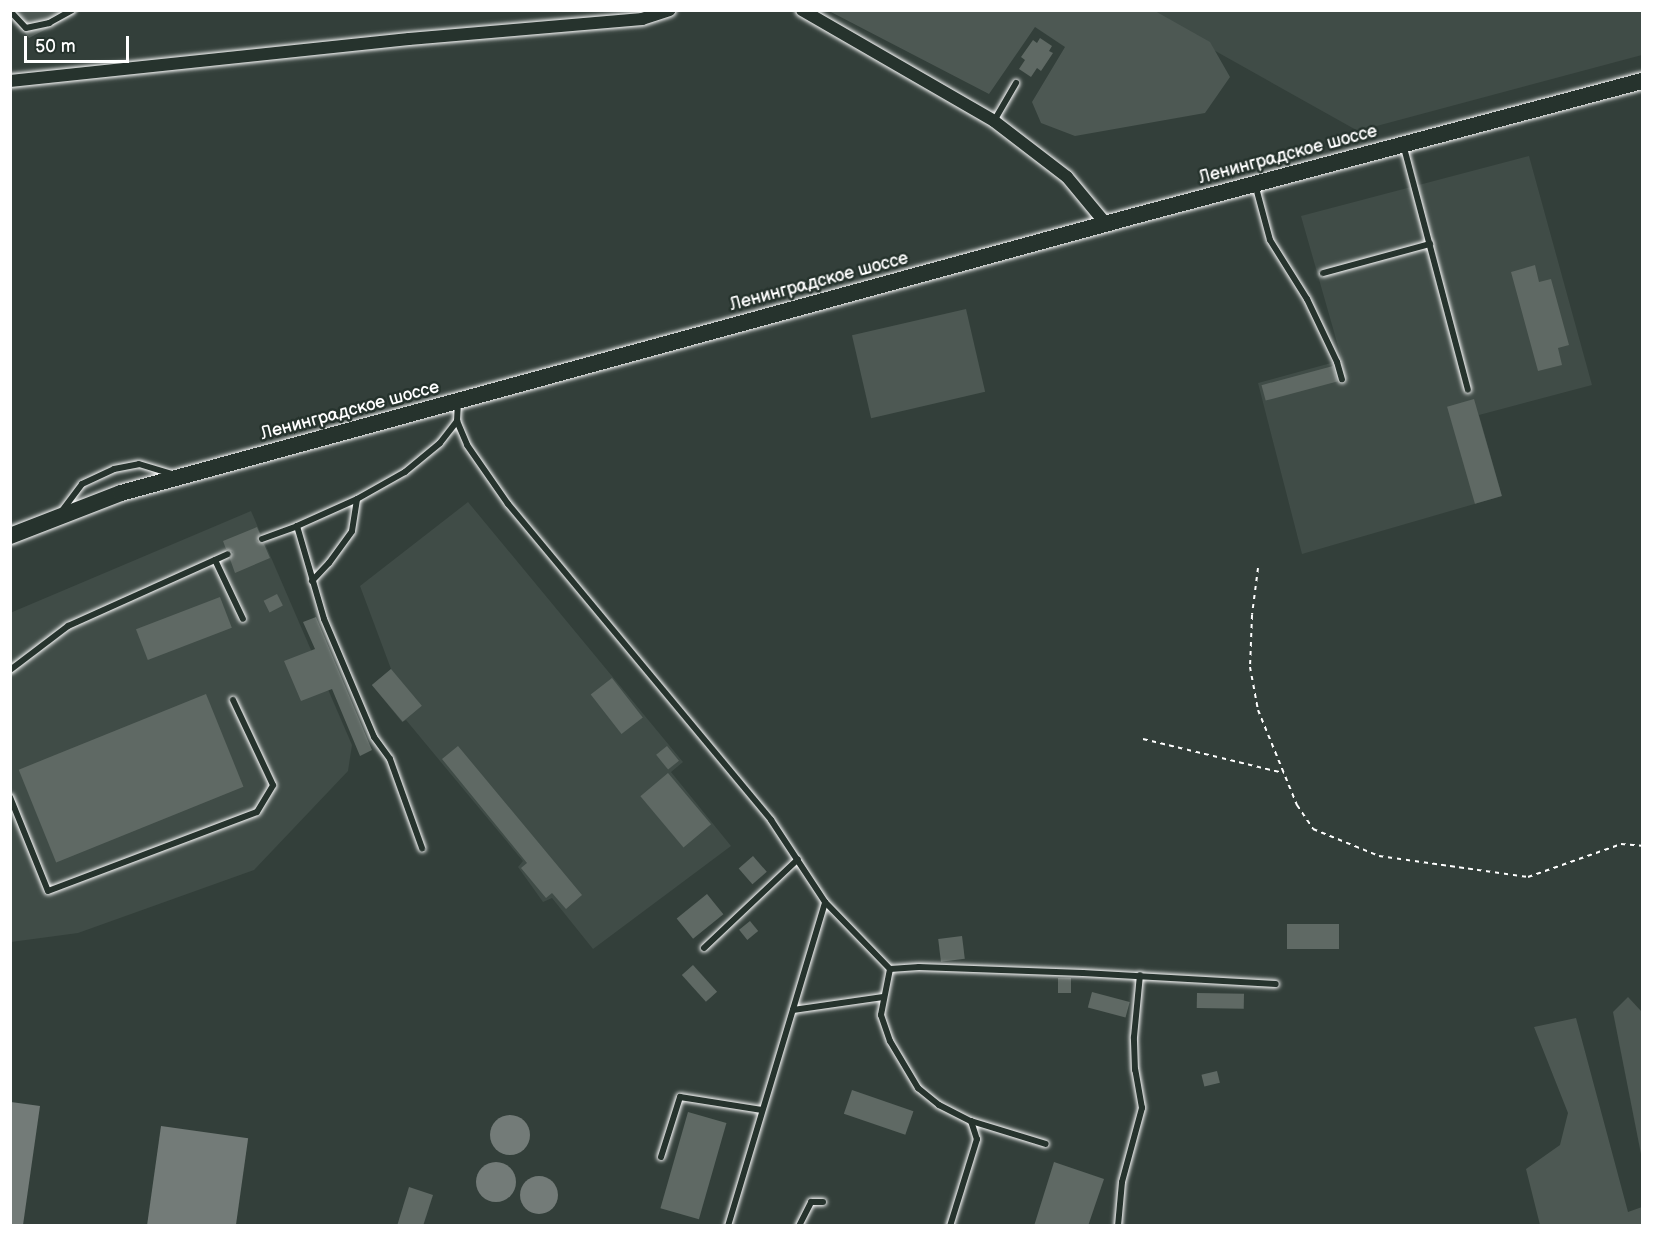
<!DOCTYPE html>
<html>
<head>
<meta charset="utf-8">
<style>
  body { margin:0 }
  #map { position:relative; width:1653px; height:1236px; overflow:hidden; background:#333f3a; font-family:"Balsamiq Sans",sans-serif }
  div>[style] { position:absolute }
  .built>* { inset:0; background:#404c47 }
  .green>* { inset:0; background:#4d5853; transform-origin:0 0 }
  .water>* { inset:0; background:#737b78; transform-origin:0 0 }
  .round { border-radius:50% }
  .building>* { inset:0; background:#5f6964; transform-origin:0 0 }
  .path>* { height:2px; margin-top:-1px; transform-origin:0; background:repeating-linear-gradient(90deg,#fff 0 4.5px,transparent 0 9px) }
  .roads { filter:drop-shadow(0 0 2px #fff) drop-shadow(0 0 2px #fff) }
  .lane>* { height:6px; margin:-3px; padding:0 3px; transform-origin:3px; border-radius:3px; background:#26332d }
  .street>* { height:12px; margin:-6px; padding:0 6px; transform-origin:6px; border-radius:6px; background:#26332d }
  .secondary>* { height:16px; margin:-8px; padding:0 8px; transform-origin:8px; border-radius:8px; background:#26332d }
  span { translate:-50% -50%; white-space:nowrap; text-align:center; line-height:1.15; -webkit-text-stroke:5px #26332d; paint-order:stroke }
  .street-label { font-size:18px; color:#fff }
  .frame { position:absolute; inset:0; border:12px solid #fff; pointer-events:none }
  .scale { position:absolute; left:24px; top:36px; width:105px; height:27px; box-sizing:border-box; border:3px solid #fff; border-top:0; padding-left:8px; font-size:18px; line-height:21px; white-space:nowrap; color:#fff; -webkit-text-stroke:4px #26332d; paint-order:stroke }
</style>
</head>
<body>
<div id="map">
  <div class="built">
    <div style="clip-path:polygon(1144px 11px,1642px 11px,1642px 55px,1358px 131px)"></div>
    <div style="clip-path:polygon(1529px 156px,1592px 385px,1479px 415px,1502px 496px,1302px 554px,1258px 383px,1342px 360px,1301px 216px)"></div>
    <div style="clip-path:polygon(468px 502px,683px 762px,671px 772px,731px 846px,593px 949px,552px 898px,543px 902px,518px 867px,523px 861px,406px 720px,402px 722px,372px 685px,391px 669px,360px 586px)"></div>
    <div style="clip-path:polygon(251px 511px,352px 745px,348px 771px,254px 870px,78px 933px,11px 942px,10px 613px)"></div>
  </div>
  <div class="green">
    <div style="clip-path:polygon(10px 11px,81px 11px,29px 38px,11px 16px)"></div>
    <div style="clip-path:polygon(829px 11px,1155px 11px,1210px 42px,1230px 77px,1205px 113px,1075px 136px,1041px 123px,1032px 102px,1065px 47px,1035px 27px,989px 94px)"></div>
    <div style="left:966px;top:309px;width:85px;height:117px;rotate:77deg"></div>
    <div style="clip-path:polygon(1628px 997px,1642px 1012px,1642px 1159px,1613px 1012px)"></div>
    <div style="clip-path:polygon(1576px 1018px,1628px 1212px,1642px 1207px,1642px 1225px,1540px 1225px,1526px 1169px,1560px 1145px,1568px 1113px,1534px 1027px)"></div>
  </div>
  <div class="water">
    <div style="clip-path:polygon(11px 1102px,40px 1106px,23px 1225px,11px 1225px)"></div>
    <div class="round" style="left:490px;top:1115px;width:40px;height:40px"></div>
    <div style="left:161px;top:1126px;width:88px;height:100px;rotate:8deg"></div>
    <div class="round" style="left:476px;top:1162px;width:40px;height:40px"></div>
    <div class="round" style="left:520px;top:1176px;width:38px;height:38px"></div>
  </div>
  <div class="building">
    <div style="clip-path:polygon(1040px 38px,1052px 46px,1049px 51px,1053px 53px,1041px 71px,1037px 68px,1031px 77px,1019px 69px,1025px 60px,1021px 57px,1033px 40px,1037px 43px)"></div>
    <div style="clip-path:polygon(1535px 265px,1539px 282px,1551px 279px,1569px 345px,1558px 348px,1562px 365px,1538px 371px,1511px 272px)"></div>
    <div style="left:1333px;top:366px;width:16px;height:74px;rotate:75deg"></div>
    <div style="left:1474px;top:399px;width:101px;height:28px;rotate:74deg"></div>
    <div style="clip-path:polygon(257px 527px,260px 534px,257px 541px,264px 544px,270px 558px,235px 573px,230px 559px,233px 552px,226px 549px,223px 541px)"></div>
    <div style="left:277px;top:594px;width:13px;height:15px;rotate:63deg"></div>
    <div style="left:220px;top:597px;width:33px;height:90px;rotate:69deg"></div>
    <div style="clip-path:polygon(316px 617px,372px 750px,360px 756px,332px 689px,301px 701px,284px 661px,315px 649px,303px 622px)"></div>
    <div style="left:391px;top:669px;width:48px;height:25px;rotate:50deg"></div>
    <div style="left:612px;top:678px;width:50px;height:27px;rotate:52deg"></div>
    <div style="left:206px;top:694px;width:100px;height:202px;rotate:68deg"></div>
    <div style="clip-path:polygon(458px 746px,582px 895px,566px 909px,552px 893px,546px 898px,521px 868px,527px 863px,442px 759px)"></div>
    <div style="left:667px;top:746px;width:19px;height:14px;rotate:51deg"></div>
    <div style="left:668px;top:773px;width:67px;height:36px;rotate:50deg"></div>
    <div style="left:753px;top:856px;width:21px;height:19px;rotate:49deg"></div>
    <div style="left:707px;top:894px;width:26px;height:39px;rotate:51deg"></div>
    <div style="left:750px;top:921px;width:13px;height:14px;rotate:51deg"></div>
    <div style="left:1287px;top:924px;width:52px;height:25px"></div>
    <div style="left:962px;top:936px;width:23px;height:24px;rotate:83deg"></div>
    <div style="left:693px;top:965px;width:36px;height:15px;rotate:48deg"></div>
    <div style="left:1058px;top:978px;width:13px;height:15px"></div>
    <div style="left:1092px;top:992px;width:39px;height:16px;rotate:15deg"></div>
    <div style="left:1197px;top:993px;width:47px;height:15px;rotate:1deg"></div>
    <div style="left:1217px;top:1071px;width:12px;height:16px;rotate:76deg"></div>
    <div style="left:852px;top:1090px;width:65px;height:25px;rotate:19deg"></div>
    <div style="left:688px;top:1112px;width:40px;height:100px;rotate:16deg"></div>
    <div style="clip-path:polygon(1054px 1162px,1104px 1179px,1088px 1226px,1034px 1226px)"></div>
    <div style="clip-path:polygon(409px 1187px,433px 1195px,423px 1226px,397px 1226px)"></div>
  </div>
  <div class="path">
    <div style="left:1258px;top:568px;width:47px;rotate:97.3deg"></div>
    <div style="left:1252px;top:615px;width:52px;rotate:92.2deg"></div>
    <div style="left:1250px;top:667px;width:44px;rotate:79.5deg"></div>
    <div style="left:1258px;top:710px;width:103px;rotate:67.7deg"></div>
    <div style="left:1297px;top:805px;width:29px;rotate:56deg"></div>
    <div style="left:1313px;top:829px;width:71px;rotate:22.2deg"></div>
    <div style="left:1379px;top:856px;width:150px;rotate:8deg"></div>
    <div style="left:1528px;top:877px;width:99px;rotate:-19.5deg"></div>
    <div style="left:1621px;top:844px;width:21px;rotate:5deg"></div>
    <div style="left:1143px;top:739px;width:145px;rotate:13.6deg"></div>
  </div>
  <div class="roads">
    <div class="lane">
      <div style="left:10px;top:11px;width:23px;rotate:47deg"></div>
      <div style="left:26px;top:28px;width:24px;rotate:-12deg"></div>
      <div style="left:49px;top:23px;width:26px;rotate:-29deg"></div>
      <div style="left:994px;top:121px;width:44px;rotate:-59.9deg"></div>
      <div style="left:1403px;top:144px;width:254px;rotate:75.2deg"></div>
      <div style="left:1255px;top:184px;width:58px;rotate:75deg"></div>
      <div style="left:1270px;top:240px;width:70px;rotate:57.9deg"></div>
      <div style="left:1307px;top:299px;width:70px;rotate:64.5deg"></div>
      <div style="left:1337px;top:362px;width:18px;rotate:74deg"></div>
      <div style="left:1323px;top:273px;width:111px;rotate:-15.2deg"></div>
      <div style="left:457px;top:421px;width:26px;rotate:67deg"></div>
      <div style="left:467px;top:445px;width:72px;rotate:55.2deg"></div>
      <div style="left:508px;top:504px;width:411px;rotate:50.2deg"></div>
      <div style="left:771px;top:820px;width:98px;rotate:56.6deg"></div>
      <div style="left:825px;top:902px;width:93px;rotate:45.9deg"></div>
      <div style="left:890px;top:969px;width:29px;rotate:-4deg"></div>
      <div style="left:919px;top:967px;width:164px;rotate:2.1deg"></div>
      <div style="left:1083px;top:973px;width:193px;rotate:3.3deg"></div>
      <div style="left:61px;top:512px;width:35px;rotate:-53deg"></div>
      <div style="left:82px;top:484px;width:35px;rotate:-25deg"></div>
      <div style="left:114px;top:469px;width:25px;rotate:-11deg"></div>
      <div style="left:139px;top:464px;width:34px;rotate:17deg"></div>
      <div style="left:297px;top:526px;width:97px;rotate:73.8deg"></div>
      <div style="left:324px;top:619px;width:128px;rotate:67deg"></div>
      <div style="left:374px;top:737px;width:27px;rotate:54deg"></div>
      <div style="left:390px;top:759px;width:95px;rotate:70.2deg"></div>
      <div style="left:262px;top:539px;width:37px;rotate:-20deg"></div>
      <div style="left:297px;top:526px;width:66px;rotate:-24.2deg"></div>
      <div style="left:357px;top:499px;width:55px;rotate:-29.4deg"></div>
      <div style="left:405px;top:472px;width:45px;rotate:-39.6deg"></div>
      <div style="left:440px;top:443px;width:28px;rotate:-52deg"></div>
      <div style="left:457px;top:421px;width:17px;rotate:-87deg"></div>
      <div style="left:215px;top:560px;width:65px;rotate:64.6deg"></div>
      <div style="left:312px;top:581px;width:25px;rotate:-47deg"></div>
      <div style="left:329px;top:563px;width:39px;rotate:-54deg"></div>
      <div style="left:352px;top:531px;width:32px;rotate:-81deg"></div>
      <div style="left:10px;top:670px;width:73px;rotate:-37.2deg"></div>
      <div style="left:68px;top:626px;width:175px;rotate:-24.2deg"></div>
      <div style="left:10px;top:797px;width:101px;rotate:68deg"></div>
      <div style="left:48px;top:891px;width:223px;rotate:-20.7deg"></div>
      <div style="left:257px;top:812px;width:31px;rotate:-59deg"></div>
      <div style="left:273px;top:785px;width:94px;rotate:-115.2deg"></div>
      <div style="left:704px;top:948px;width:129px;rotate:-43.4deg"></div>
      <div style="left:890px;top:969px;width:47px;rotate:101.1deg"></div>
      <div style="left:881px;top:1015px;width:28px;rotate:71deg"></div>
      <div style="left:890px;top:1041px;width:55px;rotate:59.2deg"></div>
      <div style="left:918px;top:1088px;width:27px;rotate:39deg"></div>
      <div style="left:939px;top:1105px;width:36px;rotate:27deg"></div>
      <div style="left:971px;top:1121px;width:19px;rotate:72deg"></div>
      <div style="left:977px;top:1139px;width:91px;rotate:107.2deg"></div>
      <div style="left:793px;top:1010px;width:91px;rotate:-8.2deg"></div>
      <div style="left:971px;top:1121px;width:78px;rotate:17deg"></div>
      <div style="left:661px;top:1157px;width:63px;rotate:-72.4deg"></div>
      <div style="left:680px;top:1097px;width:83px;rotate:9deg"></div>
      <div style="left:728px;top:1226px;width:338px;rotate:-73.3deg"></div>
      <div style="left:799px;top:1226px;width:27px;rotate:-63deg"></div>
      <div style="left:811px;top:1202px;width:12px"></div>
      <div style="left:1118px;top:1226px;width:44px;rotate:-84.8deg"></div>
      <div style="left:1122px;top:1182px;width:77px;rotate:-74.9deg"></div>
      <div style="left:1142px;top:1108px;width:39px;rotate:-100deg"></div>
      <div style="left:1135px;top:1070px;width:33px;rotate:-92deg"></div>
      <div style="left:1134px;top:1037px;width:62px;rotate:-84.5deg"></div>
    </div>
    <div class="street">
      <div style="left:802px;top:10px;width:222px;rotate:30deg"></div>
      <div style="left:994px;top:121px;width:92px;rotate:37.5deg"></div>
      <div style="left:1067px;top:177px;width:61px;rotate:50.3deg"></div>
      <div style="left:10px;top:81px;width:401px;rotate:-6deg"></div>
      <div style="left:409px;top:39px;width:234px;rotate:-4.9deg"></div>
      <div style="left:642px;top:19px;width:29px;rotate:-18deg"></div>
    </div>
    <div class="secondary">
      <div style="left:10px;top:536px;width:119px;rotate:-21.2deg"></div>
      <div style="left:121px;top:493px;width:1054px;rotate:-15.29deg"></div>
      <div style="left:1138px;top:215px;width:522px;rotate:-14.89deg"></div>
    </div>
  </div>
  <div class="street-label">
    <span style="left:1288px;top:155px;rotate:-15deg">Ленинградское шоссе</span>
    <span style="left:819px;top:282px;rotate:-15deg">Ленинградское шоссе</span>
    <span style="left:350px;top:411px;rotate:-15deg">Ленинградское шоссе</span>
  </div>
  <div class="frame"></div>
  <div class="scale">50 m</div>
</div>
</body>
</html>
